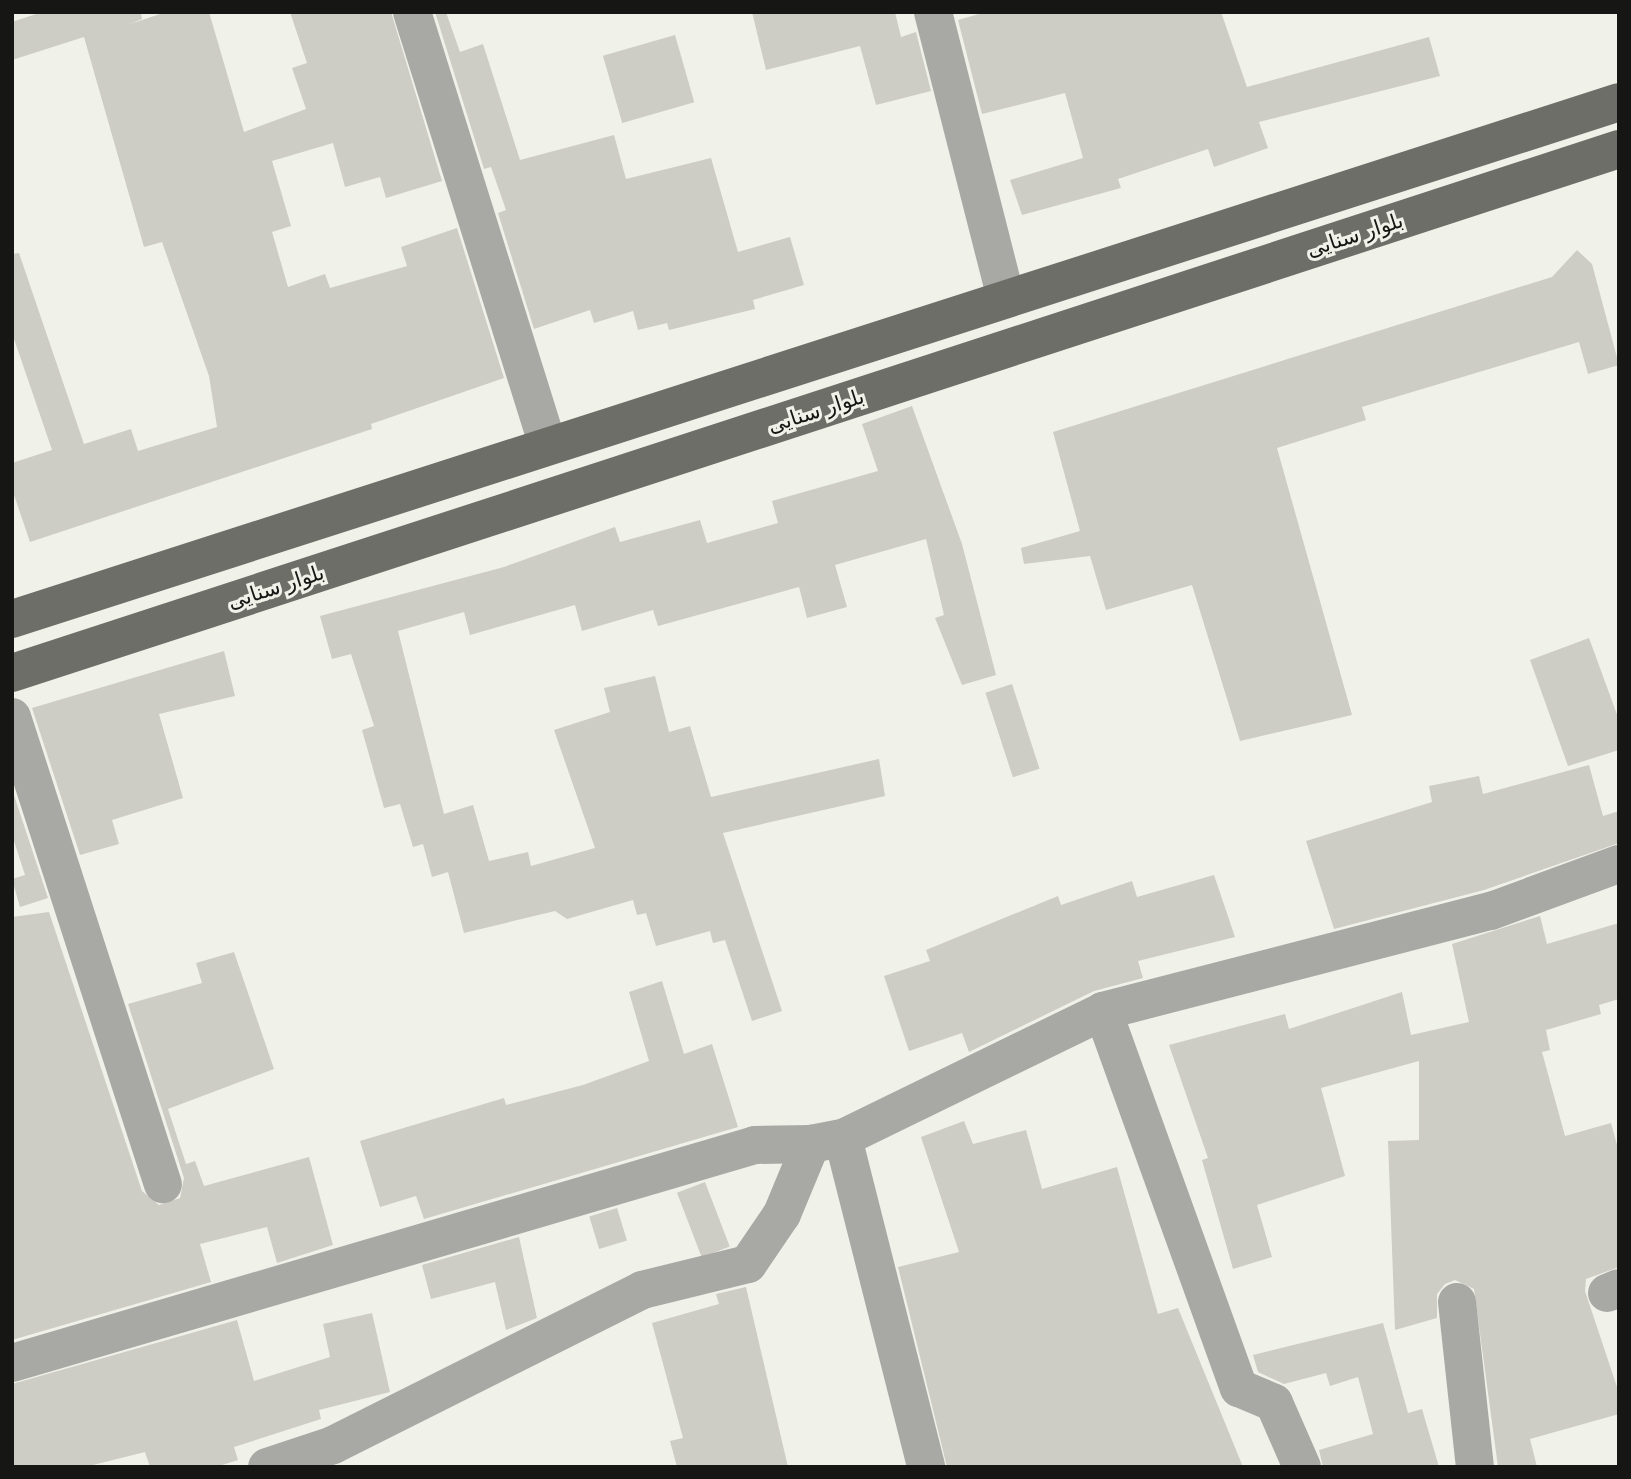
<!DOCTYPE html>
<html>
<head>
<meta charset="utf-8">
<style>
  body { margin:0 }
  #map { position:relative; width:1631px; height:1479px; overflow:hidden; background:#f0f1e8; font-family:"DejaVu Sans",Cairo,sans-serif }
  div>[style] { position:absolute }
  .building>* { inset:0; background:#cdcdc5; transform-origin:0 0 }
  .minor>* { height:38px; margin:-19px; padding:0 19px; transform-origin:19px; border-radius:19px; background:#a8a9a5 }
  .major>* { height:38px; margin:-19px; padding:0 19px; transform-origin:19px; border-radius:19px; background:#6d6e68 }
  span { translate:-50% -50%; white-space:nowrap; text-align:center; line-height:1.15; -webkit-text-stroke:6px #f0f1e8; paint-order:stroke }
  .street-label { font-size:21px; color:#161714 }
  .frame { position:absolute; inset:0; border:14px solid #161714; pointer-events:none }
</style>
</head>
<body>
<div id="map">
  <div class="building">
    <div style="clip-path:polygon(42px 12px,141px 12px,142px 19px,130px 24px,166px 12px,209px 12px,244px 132px,306px 109px,292px 68px,307px 63px,290px 12px,391px 12px,442px 181px,386px 198px,380px 177px,345px 187px,333px 143px,272px 161px,291px 226px,272px 232px,288px 287px,325px 274px,330px 288px,407px 266px,401px 247px,457px 228px,504px 378px,371px 424px,372px 429px,30px 542px,12px 489px,12px 463px,52px 450px,12px 333px,12px 254px,19px 253px,84px 444px,131px 429px,138px 451px,217px 427px,209px 376px,162px 242px,144px 247px,84px 37px,12px 60px,12px 22px)"></div>
    <div style="clip-path:polygon(435px 12px,446px 12px,460px 52px,483px 44px,520px 160px,614px 135px,626px 179px,711px 158px,738px 252px,790px 237px,804px 285px,753px 300px,755px 309px,669px 330px,667px 323px,638px 330px,633px 311px,594px 323px,590px 310px,534px 329px,498px 213px,506px 210px,491px 167px,484px 169px)"></div>
    <div style="clip-path:polygon(752px 12px,895px 12px,901px 37px,916px 32px,931px 91px,876px 105px,860px 46px,766px 70px)"></div>
    <div style="clip-path:polygon(986px 12px,1221px 12px,1247px 87px,1429px 37px,1440px 76px,1259px 122px,1268px 148px,1214px 167px,1208px 149px,1118px 179px,1121px 188px,1022px 215px,1010px 180px,1083px 158px,1065px 93px,982px 114px,958px 20px)"></div>
    <div style="left:675px;top:35px;width:70px;height:75px;rotate:74deg"></div>
    <div style="clip-path:polygon(1577px 250px,1592px 264px,1619px 365px,1588px 374px,1579px 342px,1362px 407px,1366px 420px,1277px 448px,1352px 715px,1240px 741px,1192px 585px,1106px 610px,1090px 556px,1024px 564px,1021px 548px,1080px 531px,1053px 432px,1552px 277px)"></div>
    <div style="clip-path:polygon(912px 406px,962px 544px,996px 675px,962px 685px,935px 618px,944px 615px,926px 539px,835px 565px,847px 607px,807px 618px,799px 587px,658px 626px,653px 610px,582px 631px,575px 605px,470px 635px,464px 612px,398px 631px,444px 814px,473px 805px,489px 861px,528px 852px,531px 866px,595px 848px,554px 730px,610px 712px,604px 688px,655px 676px,669px 732px,690px 726px,711px 797px,879px 759px,885px 796px,723px 833px,782px 1011px,752px 1021px,725px 940px,713px 943px,710px 931px,656px 946px,646px 913px,637px 915px,633px 900px,567px 919px,555px 911px,464px 933px,448px 872px,432px 877px,423px 844px,413px 847px,400px 804px,384px 808px,362px 730px,374px 726px,351px 654px,332px 659px,320px 616px,504px 567px,615px 527px,620px 542px,700px 520px,707px 543px,778px 523px,772px 501px,878px 471px,862px 424px)"></div>
    <div style="clip-path:polygon(1589px 638px,1619px 720px,1619px 750px,1568px 766px,1530px 660px)"></div>
    <div style="clip-path:polygon(224px 651px,235px 696px,159px 714px,183px 798px,112px 820px,119px 844px,80px 855px,32px 708px)"></div>
    <div style="left:1012px;top:684px;width:89px;height:28px;rotate:72deg"></div>
    <div style="clip-path:polygon(1589px 765px,1603px 816px,1619px 811px,1619px 843px,1484px 890px,1334px 929px,1306px 841px,1432px 802px,1429px 786px,1479px 776px,1483px 794px)"></div>
    <div style="clip-path:polygon(12px 789px,48px 898px,20px 907px,12px 879px,25px 875px,12px 835px)"></div>
    <div style="clip-path:polygon(1214px 875px,1235px 937px,1138px 961px,1143px 978px,1094px 991px,969px 1052px,962px 1033px,909px 1051px,884px 976px,930px 961px,926px 950px,1058px 896px,1061px 905px,1132px 881px,1137px 897px)"></div>
    <div style="clip-path:polygon(49px 912px,142px 1191px,159px 1205px,180px 1198px,184px 1178px,128px 1004px,202px 983px,196px 963px,234px 952px,274px 1069px,168px 1109px,186px 1164px,195px 1161px,204px 1186px,309px 1157px,333px 1245px,277px 1263px,267px 1227px,200px 1244px,211px 1282px,12px 1340px,12px 917px)"></div>
    <div style="clip-path:polygon(1540px 916px,1547px 944px,1619px 923px,1619px 999px,1599px 1005px,1601px 1014px,1546px 1030px,1550px 1050px,1542px 1052px,1565px 1136px,1611px 1123px,1619px 1152px,1619px 1267px,1586px 1279px,1585px 1291px,1619px 1393px,1619px 1414px,1530px 1439px,1537px 1467px,1498px 1467px,1474px 1289px,1455px 1280px,1445px 1284px,1437px 1294px,1437px 1318px,1395px 1330px,1388px 1141px,1419px 1140px,1419px 1061px,1321px 1088px,1345px 1176px,1257px 1205px,1272px 1257px,1233px 1269px,1202px 1160px,1208px 1158px,1169px 1045px,1285px 1014px,1289px 1029px,1402px 992px,1411px 1035px,1469px 1022px,1452px 944px)"></div>
    <div style="clip-path:polygon(662px 981px,684px 1054px,712px 1044px,738px 1127px,424px 1219px,416px 1196px,380px 1207px,360px 1141px,504px 1098px,506px 1105px,583px 1085px,649px 1061px,629px 992px)"></div>
    <div style="clip-path:polygon(964px 1121px,973px 1144px,1026px 1130px,1042px 1189px,1117px 1167px,1158px 1314px,1178px 1308px,1243px 1467px,947px 1467px,898px 1267px,959px 1252px,921px 1137px)"></div>
    <div style="left:705px;top:1182px;width:69px;height:30px;rotate:69deg"></div>
    <div style="left:617px;top:1208px;width:34px;height:29px;rotate:73deg"></div>
    <div style="clip-path:polygon(519px 1237px,537px 1318px,506px 1330px,495px 1282px,431px 1299px,422px 1265px)"></div>
    <div style="clip-path:polygon(746px 1287px,788px 1467px,677px 1467px,670px 1441px,683px 1438px,652px 1323px,719px 1304px,716px 1294px)"></div>
    <div style="clip-path:polygon(372px 1313px,390px 1392px,319px 1410px,321px 1419px,234px 1447px,238px 1460px,216px 1467px,150px 1467px,145px 1452px,85px 1467px,12px 1467px,12px 1384px,237px 1320px,254px 1381px,330px 1357px,323px 1324px)"></div>
    <div style="clip-path:polygon(1383px 1323px,1408px 1413px,1422px 1409px,1439px 1467px,1323px 1467px,1319px 1450px,1373px 1434px,1358px 1377px,1330px 1386px,1326px 1373px,1284px 1384px,1258px 1372px,1253px 1355px)"></div>
  </div>
  <div class="minor">
    <div style="left:412px;top:12px;width:454px;rotate:72.6deg"></div>
    <div style="left:933px;top:12px;width:295px;rotate:75.7deg"></div>
    <div style="left:12px;top:717px;width:491px;rotate:72.1deg"></div>
    <div style="left:1103px;top:1011px;width:401px;rotate:70.2deg"></div>
    <div style="left:1239px;top:1388px;width:38px;rotate:23deg"></div>
    <div style="left:1274px;top:1403px;width:70px;rotate:66.4deg"></div>
    <div style="left:843px;top:1138px;width:339px;rotate:75.8deg"></div>
    <div style="left:1607px;top:1293px;width:13px;rotate:-23deg"></div>
    <div style="left:1457px;top:1302px;width:166px;rotate:83.8deg"></div>
    <div style="left:12px;top:1363px;width:774px;rotate:-16.35deg"></div>
    <div style="left:755px;top:1145px;width:56px;rotate:-1deg"></div>
    <div style="left:267px;top:1467px;width:70px;rotate:-18.4deg"></div>
    <div style="left:333px;top:1445px;width:346px;rotate:-26.6deg"></div>
    <div style="left:642px;top:1290px;width:109px;rotate:-13.8deg"></div>
    <div style="left:748px;top:1264px;width:60px;rotate:-55.8deg"></div>
    <div style="left:782px;top:1214px;width:76px;rotate:-67.5deg"></div>
    <div style="left:811px;top:1144px;width:33px;rotate:-11deg"></div>
    <div style="left:843px;top:1138px;width:289px;rotate:-26deg"></div>
    <div style="left:1103px;top:1011px;width:401px;rotate:-14.5deg"></div>
    <div style="left:1491px;top:911px;width:136px;rotate:-20.2deg"></div>
  </div>
  <div class="major">
    <div style="left:12px;top:619px;width:1688px;rotate:-17.83deg"></div>
    <div style="left:12px;top:673px;width:1690px;rotate:-18.06deg"></div>
  </div>
  <div class="street-label">
    <span style="left:1355px;top:235px;rotate:-18deg">بلوار سنایی</span>
    <span style="left:816px;top:411px;rotate:-18deg">بلوار سنایی</span>
    <span style="left:276px;top:587px;rotate:-18deg">بلوار سنایی</span>
  </div>
  <div class="frame"></div>
</div>
</body>
</html>
